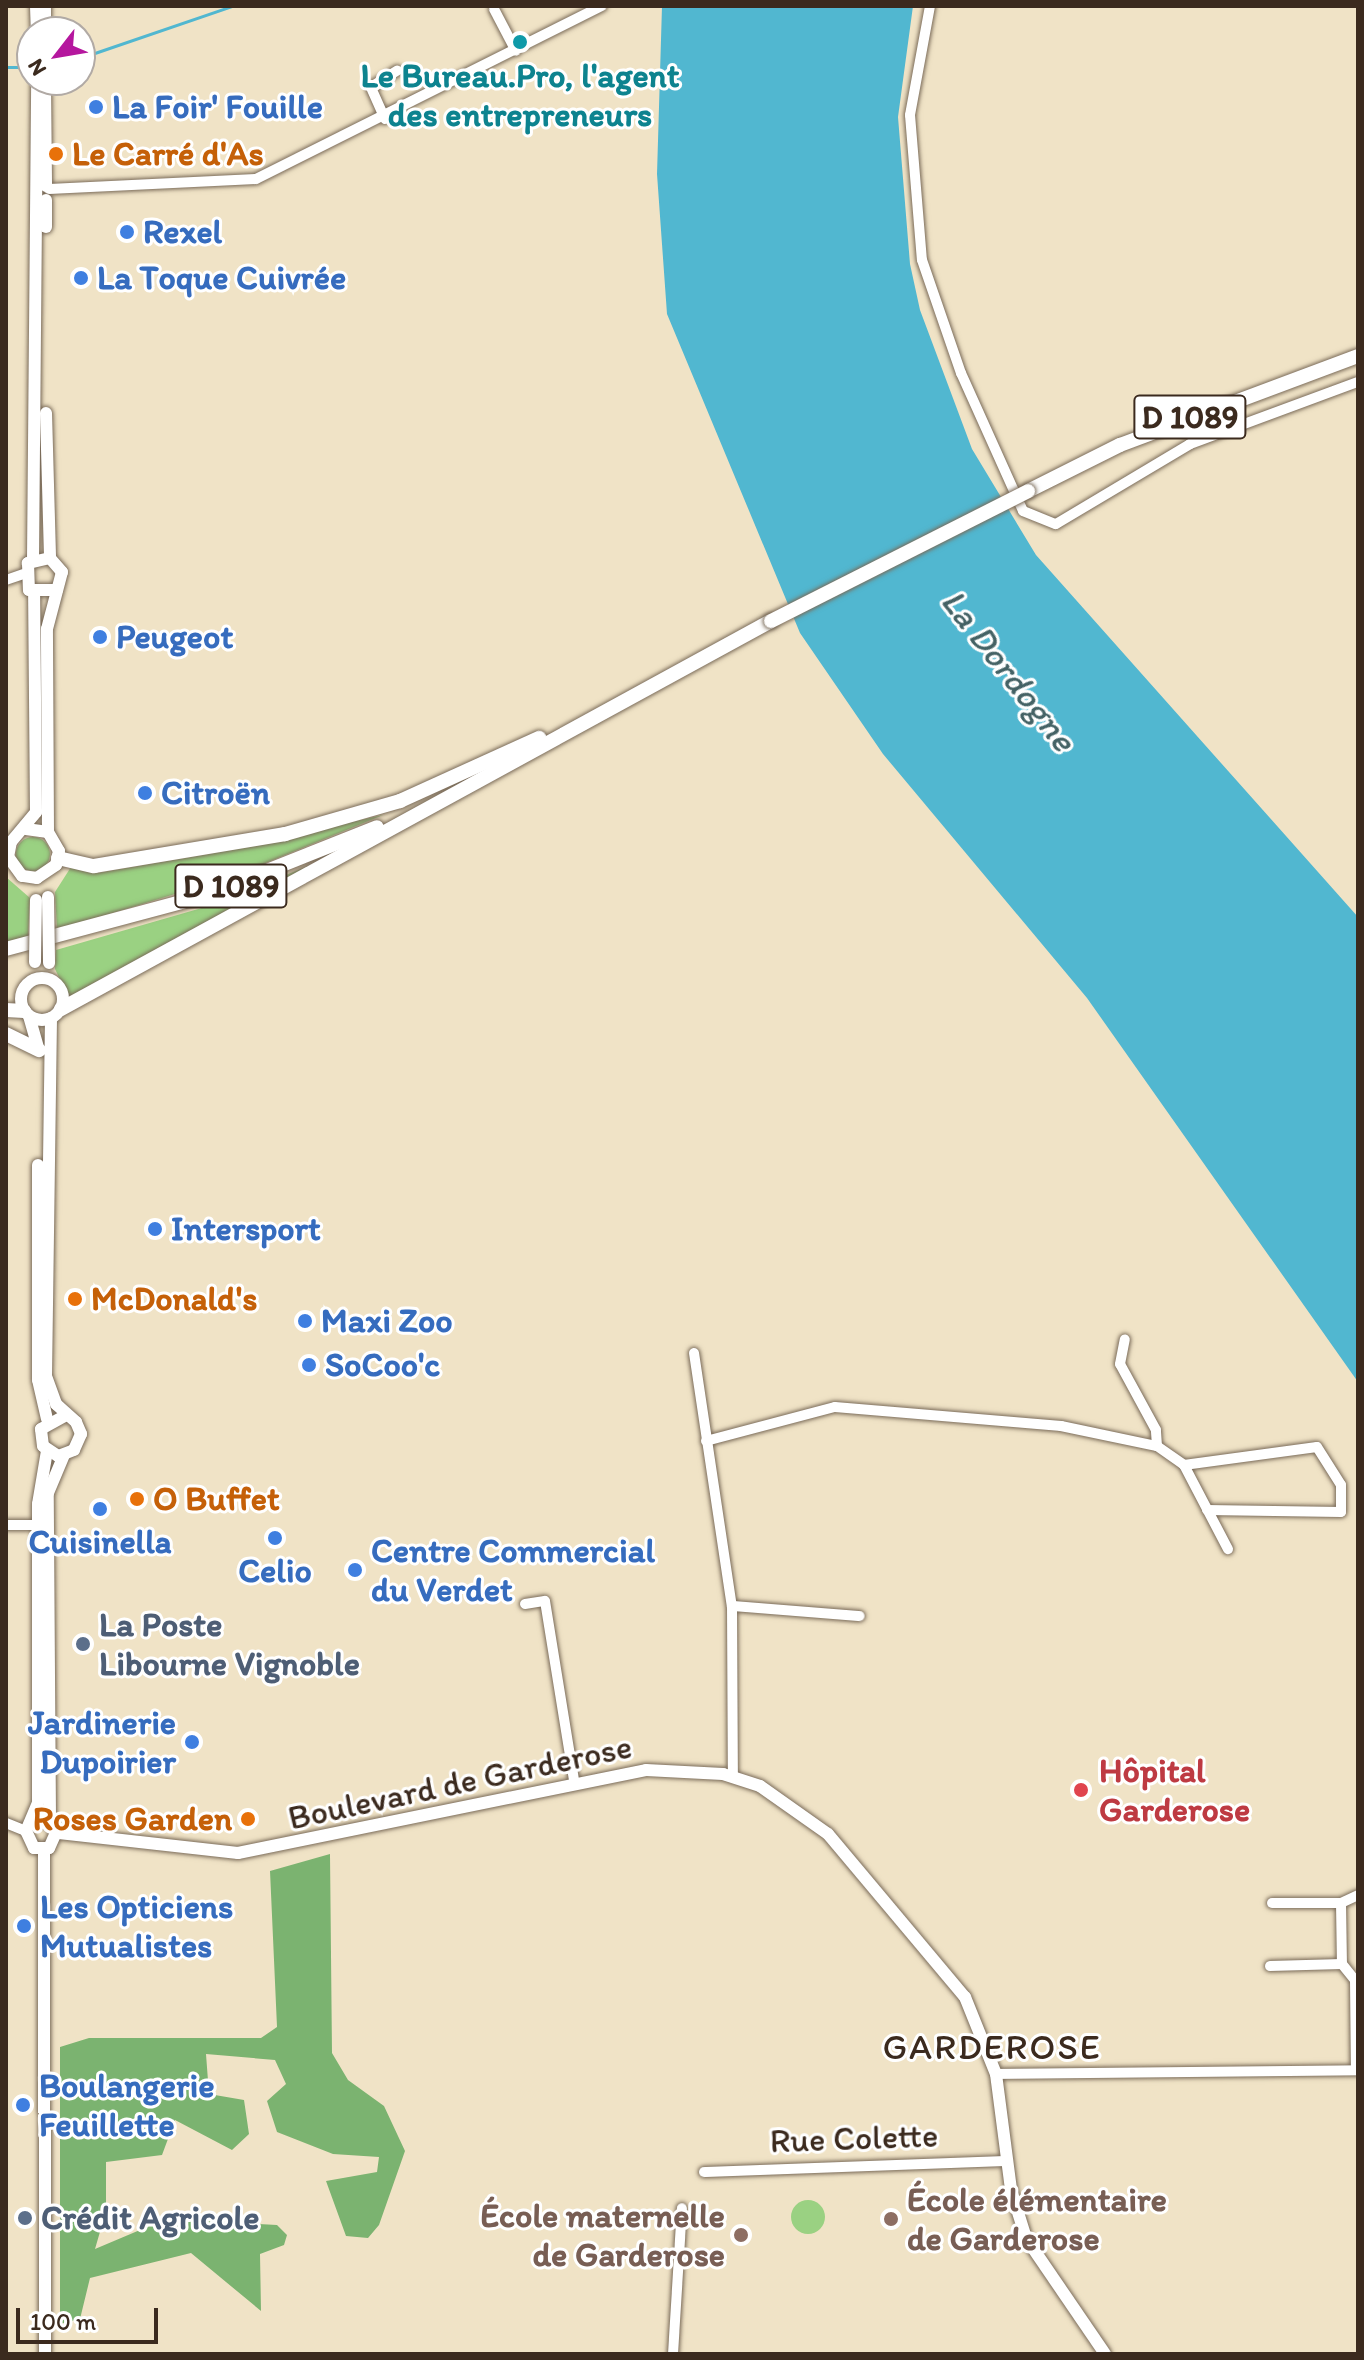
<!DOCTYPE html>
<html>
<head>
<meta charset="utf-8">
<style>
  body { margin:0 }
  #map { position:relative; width:1364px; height:2360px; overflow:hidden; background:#f0e3c6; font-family:Itim,sans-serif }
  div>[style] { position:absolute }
  .green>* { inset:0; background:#9ad182 }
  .round { border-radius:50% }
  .forest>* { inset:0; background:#7bb370 }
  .water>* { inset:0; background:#51b7d0 }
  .stream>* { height:3px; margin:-1.5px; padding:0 1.5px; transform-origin:1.5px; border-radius:1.5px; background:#51b7d0 }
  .roads { filter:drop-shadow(0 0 2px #7a6b59) drop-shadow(0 0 2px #7a6b59) }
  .minor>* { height:10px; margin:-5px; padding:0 5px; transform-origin:5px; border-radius:5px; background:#fff }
  .major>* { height:12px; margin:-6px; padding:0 6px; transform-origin:6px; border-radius:6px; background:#fff }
  .major>.ring { margin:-6px; padding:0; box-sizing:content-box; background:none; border:12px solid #fff; border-radius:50% }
  .highway>* { height:14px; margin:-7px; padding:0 7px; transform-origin:7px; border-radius:7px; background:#fff }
  .bridges { filter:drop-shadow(0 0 2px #7a6b59) drop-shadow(0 0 2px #7a6b59) }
  .major-bridge>* { height:12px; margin:-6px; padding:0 6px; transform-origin:6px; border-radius:6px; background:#fff }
  .highway-bridge>* { height:14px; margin:-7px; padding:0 7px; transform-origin:7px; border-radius:7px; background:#fff }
  .dots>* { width:22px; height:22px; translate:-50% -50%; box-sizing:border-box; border:4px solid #fff; border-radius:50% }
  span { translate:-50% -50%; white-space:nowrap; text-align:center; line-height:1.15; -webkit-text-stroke:6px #fff; paint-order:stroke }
  .shield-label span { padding:2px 6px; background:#fff; border:2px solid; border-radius:6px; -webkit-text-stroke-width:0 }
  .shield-label { font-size:32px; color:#3b2a1e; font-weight:700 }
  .culture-label { font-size:34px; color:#0d838f; font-weight:700 }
  .shop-label { font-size:34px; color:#366cbe; font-weight:700 }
  .left { translate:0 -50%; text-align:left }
  .right { translate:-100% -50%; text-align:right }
  .food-label { font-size:34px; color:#c56008; font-weight:700 }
  .service-label { font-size:34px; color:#4e5e75; font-weight:700 }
  .health-label { font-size:34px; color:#be3a42; font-weight:700 }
  .street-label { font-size:34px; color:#3b2a1e }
  .education-label { font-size:34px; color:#785e54; font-weight:700 }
  .water-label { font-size:36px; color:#446265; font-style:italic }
  .neighbourhood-label { font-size:36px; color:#3b2a1e; letter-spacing:2px }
  .frame { position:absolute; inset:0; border:8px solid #3b2a1e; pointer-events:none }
  .north { position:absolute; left:16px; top:16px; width:80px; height:80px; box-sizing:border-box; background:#fff; border:2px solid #b1aaa5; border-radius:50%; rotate:239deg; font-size:22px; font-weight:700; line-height:32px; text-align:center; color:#3b2a1e }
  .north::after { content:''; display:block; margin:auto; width:28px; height:36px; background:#b5179e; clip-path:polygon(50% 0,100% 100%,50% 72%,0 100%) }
  .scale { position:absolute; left:16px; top:2308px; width:142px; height:36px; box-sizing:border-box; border:4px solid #3b2a1e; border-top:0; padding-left:10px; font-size:24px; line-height:28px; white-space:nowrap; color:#3b2a1e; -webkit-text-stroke:6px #fff; paint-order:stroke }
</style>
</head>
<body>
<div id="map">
  <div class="green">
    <div style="clip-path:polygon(383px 815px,234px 876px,57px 930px,55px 892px,71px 867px,97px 873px,209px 854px)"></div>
    <div class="round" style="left:16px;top:837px;width:34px;height:34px"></div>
    <div style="clip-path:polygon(313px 864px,70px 1000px,55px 969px,56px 950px,212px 905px)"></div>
    <div style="clip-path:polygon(6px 877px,30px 898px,28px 937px,6px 942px)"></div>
    <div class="round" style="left:791px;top:2200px;width:34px;height:34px"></div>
  </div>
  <div class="forest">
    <div style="clip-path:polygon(330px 1854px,332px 2053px,348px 2080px,384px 2106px,405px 2151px,379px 2225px,368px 2238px,346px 2236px,326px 2181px,377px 2172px,379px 2157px,333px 2154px,277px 2132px,267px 2101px,286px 2084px,275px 2060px,206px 2054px,209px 2094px,244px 2100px,249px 2134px,232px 2150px,175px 2120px,162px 2155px,106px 2162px,106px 2211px,95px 2249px,166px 2219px,277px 2225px,287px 2235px,284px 2245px,260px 2254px,261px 2311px,191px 2253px,90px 2278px,80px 2319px,60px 2324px,60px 2047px,89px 2038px,261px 2038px,277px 2027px,270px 1871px)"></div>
  </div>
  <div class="water">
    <div style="clip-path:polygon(662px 6px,913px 6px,898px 117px,910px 264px,920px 310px,972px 449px,1036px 555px,1358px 917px,1358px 1382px,1087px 998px,883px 754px,800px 633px,667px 314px,657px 174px)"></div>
  </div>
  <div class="stream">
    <div style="left:80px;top:58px;width:161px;rotate:-18.9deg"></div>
    <div style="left:6px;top:67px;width:22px"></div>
  </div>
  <div class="roads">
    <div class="minor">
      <div style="left:930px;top:6px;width:111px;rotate:100.4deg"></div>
      <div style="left:910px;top:115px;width:145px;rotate:85.3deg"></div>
      <div style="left:922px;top:260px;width:120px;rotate:71deg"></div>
      <div style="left:961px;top:373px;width:151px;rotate:65.8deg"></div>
      <div style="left:1023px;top:511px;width:35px;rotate:22deg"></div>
      <div style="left:1056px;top:524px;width:156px;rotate:-30.8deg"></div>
      <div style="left:1190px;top:444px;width:179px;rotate:-20.3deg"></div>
      <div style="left:494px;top:9px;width:47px;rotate:62.4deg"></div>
      <div style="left:385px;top:119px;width:35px;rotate:-114deg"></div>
      <div style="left:371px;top:87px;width:31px;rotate:-32deg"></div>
      <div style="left:49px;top:189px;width:207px;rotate:-2.8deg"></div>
      <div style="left:256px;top:179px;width:387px;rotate:-26.6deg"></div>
      <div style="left:6px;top:580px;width:18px;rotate:-19deg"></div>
      <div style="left:694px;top:1353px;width:256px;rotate:81.5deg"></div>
      <div style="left:732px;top:1606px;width:170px;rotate:89.7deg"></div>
      <div style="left:706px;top:1441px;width:133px;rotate:-14.8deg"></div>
      <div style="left:835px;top:1407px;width:227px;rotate:4.8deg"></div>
      <div style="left:1061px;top:1426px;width:98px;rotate:11.8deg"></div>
      <div style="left:1157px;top:1446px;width:16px;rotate:-94deg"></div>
      <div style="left:1156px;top:1430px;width:75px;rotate:-118.6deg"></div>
      <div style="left:1120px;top:1364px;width:25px;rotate:-79deg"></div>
      <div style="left:1157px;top:1446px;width:33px;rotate:35deg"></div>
      <div style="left:1184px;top:1465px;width:95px;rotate:62.4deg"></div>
      <div style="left:1184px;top:1465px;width:134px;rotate:-7.7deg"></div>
      <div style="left:1317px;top:1447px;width:45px;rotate:57.7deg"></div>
      <div style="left:1341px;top:1485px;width:27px;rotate:90deg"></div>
      <div style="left:1341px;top:1512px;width:134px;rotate:-179.1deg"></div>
      <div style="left:6px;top:1525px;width:32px"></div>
      <div style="left:525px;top:1604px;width:20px;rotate:-9deg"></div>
      <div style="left:545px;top:1601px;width:182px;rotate:80.8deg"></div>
      <div style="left:732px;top:1606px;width:128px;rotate:4.5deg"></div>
      <div style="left:6px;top:1823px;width:22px;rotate:22deg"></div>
      <div style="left:1272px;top:1903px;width:69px"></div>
      <div style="left:1341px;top:1903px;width:61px;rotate:89.1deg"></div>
      <div style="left:1342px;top:1964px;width:21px;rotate:51deg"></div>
      <div style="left:1355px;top:1980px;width:90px;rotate:89.4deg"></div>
      <div style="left:1341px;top:1903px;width:19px;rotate:-25deg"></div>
      <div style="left:1270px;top:1966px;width:72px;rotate:-1.6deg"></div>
      <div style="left:996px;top:2074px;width:362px;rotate:-0.6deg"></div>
      <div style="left:704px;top:2172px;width:303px;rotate:-2.1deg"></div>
      <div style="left:673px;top:2354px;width:146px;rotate:-86.5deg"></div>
    </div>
    <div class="major">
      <div style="left:36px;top:6px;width:26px;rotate:88deg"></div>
      <div style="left:45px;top:6px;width:26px;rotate:90deg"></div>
      <div style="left:45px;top:85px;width:101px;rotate:89.4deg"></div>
      <div style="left:46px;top:227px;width:27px;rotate:-90deg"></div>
      <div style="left:46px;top:413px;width:145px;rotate:88.4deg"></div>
      <div style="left:33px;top:559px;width:479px;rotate:-89.5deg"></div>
      <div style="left:26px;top:829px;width:22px;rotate:8deg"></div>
      <div style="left:48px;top:832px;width:22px;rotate:60deg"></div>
      <div style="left:59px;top:851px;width:14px;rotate:102deg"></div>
      <div style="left:56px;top:865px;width:23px;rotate:146deg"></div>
      <div style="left:37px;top:878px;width:15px;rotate:-172deg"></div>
      <div style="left:22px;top:876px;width:24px;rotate:-126deg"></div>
      <div style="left:8px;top:857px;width:15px;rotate:-79deg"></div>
      <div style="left:11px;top:842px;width:39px;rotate:-50deg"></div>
      <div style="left:36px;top:812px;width:219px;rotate:-90.5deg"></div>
      <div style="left:48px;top:832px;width:203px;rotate:-90.3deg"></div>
      <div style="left:47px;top:629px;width:59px;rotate:-75.3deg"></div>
      <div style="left:62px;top:572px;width:18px;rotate:-131deg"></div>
      <div style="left:50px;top:558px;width:23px;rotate:167deg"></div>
      <div style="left:28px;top:563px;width:27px;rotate:88deg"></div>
      <div style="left:29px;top:590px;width:28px"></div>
      <div class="ring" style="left:21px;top:978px;width:30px;height:30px"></div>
      <div style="left:29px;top:1016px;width:35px;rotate:74deg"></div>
      <div style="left:51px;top:1018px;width:358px;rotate:90.8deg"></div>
      <div style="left:46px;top:1376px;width:30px;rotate:70deg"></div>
      <div style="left:56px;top:1404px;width:27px;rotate:42deg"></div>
      <div style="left:76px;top:1422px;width:13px;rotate:67deg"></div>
      <div style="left:81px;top:1434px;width:17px;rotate:114deg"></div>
      <div style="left:74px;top:1450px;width:17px;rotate:159deg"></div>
      <div style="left:58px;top:1456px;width:18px;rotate:-146deg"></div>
      <div style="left:43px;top:1446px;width:17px;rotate:-97deg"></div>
      <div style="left:41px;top:1429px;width:29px;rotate:-29deg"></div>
      <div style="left:38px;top:1165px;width:215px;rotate:90deg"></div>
      <div style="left:38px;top:1380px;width:40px;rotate:77deg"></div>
      <div style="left:36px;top:1817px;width:25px;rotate:27deg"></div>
      <div style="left:58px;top:1828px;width:22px;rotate:114deg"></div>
      <div style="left:49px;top:1848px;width:15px;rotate:180deg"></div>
      <div style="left:34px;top:1848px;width:19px;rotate:-115deg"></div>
      <div style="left:26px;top:1831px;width:30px;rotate:-67deg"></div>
      <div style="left:38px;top:1803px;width:299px;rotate:-90deg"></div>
      <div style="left:38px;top:1504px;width:54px;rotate:-80.4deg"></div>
      <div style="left:50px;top:1818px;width:325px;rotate:-90.4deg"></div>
      <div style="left:48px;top:1493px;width:41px;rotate:-67.2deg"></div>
      <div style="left:59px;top:1833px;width:180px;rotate:6.4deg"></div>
      <div style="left:238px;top:1853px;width:416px;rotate:-11.5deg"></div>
      <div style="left:646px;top:1770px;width:77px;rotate:3deg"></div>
      <div style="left:723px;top:1774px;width:39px;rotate:18deg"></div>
      <div style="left:760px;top:1786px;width:83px;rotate:35.2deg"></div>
      <div style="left:828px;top:1834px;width:213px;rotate:50deg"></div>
      <div style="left:965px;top:1997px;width:83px;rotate:68.1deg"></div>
      <div style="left:996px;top:2074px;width:117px;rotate:82.6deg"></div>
      <div style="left:1011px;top:2190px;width:50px;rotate:72.6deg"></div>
      <div style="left:1026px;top:2238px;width:140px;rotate:55.7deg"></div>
      <div style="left:44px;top:1850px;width:504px;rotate:89.89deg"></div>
    </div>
    <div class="highway">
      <div style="left:1028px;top:491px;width:103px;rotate:-26.6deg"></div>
      <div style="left:1120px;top:445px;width:254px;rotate:-20.5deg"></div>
      <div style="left:6px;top:850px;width:2px;rotate:-27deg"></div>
      <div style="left:58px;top:858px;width:37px;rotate:13deg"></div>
      <div style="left:94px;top:866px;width:194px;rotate:-9.5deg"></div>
      <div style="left:285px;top:834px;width:120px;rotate:-16deg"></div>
      <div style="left:400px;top:801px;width:153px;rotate:-24.4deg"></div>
      <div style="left:6px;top:949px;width:205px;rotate:-15deg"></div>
      <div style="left:204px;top:896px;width:186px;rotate:-21.7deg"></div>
      <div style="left:61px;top:1009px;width:809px;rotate:-28.66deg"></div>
      <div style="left:6px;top:1010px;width:18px;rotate:3deg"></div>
      <div style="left:6px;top:1034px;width:37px;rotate:26deg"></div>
    </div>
  </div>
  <div class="bridges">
    <div class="major-bridge">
      <div style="left:48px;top:897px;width:66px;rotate:89.1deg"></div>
      <div style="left:35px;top:962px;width:62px;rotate:-89.1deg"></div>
    </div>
    <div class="highway-bridge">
      <div style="left:771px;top:621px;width:288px;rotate:-26.8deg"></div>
    </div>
  </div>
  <div class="dots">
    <div style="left:520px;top:42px;background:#0f9aa8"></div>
    <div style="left:96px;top:107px;background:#3f7fe0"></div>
    <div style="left:56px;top:154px;background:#e8710a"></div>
    <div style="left:127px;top:232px;background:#3f7fe0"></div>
    <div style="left:81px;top:278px;background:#3f7fe0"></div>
    <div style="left:100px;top:637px;background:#3f7fe0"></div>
    <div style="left:145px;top:793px;background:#3f7fe0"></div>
    <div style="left:155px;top:1229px;background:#3f7fe0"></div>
    <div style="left:75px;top:1299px;background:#e8710a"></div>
    <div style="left:305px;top:1321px;background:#3f7fe0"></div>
    <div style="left:309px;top:1365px;background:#3f7fe0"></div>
    <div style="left:137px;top:1499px;background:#e8710a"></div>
    <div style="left:100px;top:1509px;background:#3f7fe0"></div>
    <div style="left:275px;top:1538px;background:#3f7fe0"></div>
    <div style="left:355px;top:1570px;background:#3f7fe0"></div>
    <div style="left:83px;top:1644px;background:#5c6f8a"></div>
    <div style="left:192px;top:1742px;background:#3f7fe0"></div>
    <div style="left:1081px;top:1790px;background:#e0444e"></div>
    <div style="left:248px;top:1819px;background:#e8710a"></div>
    <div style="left:24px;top:1926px;background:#3f7fe0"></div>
    <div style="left:23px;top:2105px;background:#3f7fe0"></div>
    <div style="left:25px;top:2218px;background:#5c6f8a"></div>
    <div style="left:891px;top:2219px;background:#8d6e63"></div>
    <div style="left:741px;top:2235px;background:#8d6e63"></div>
  </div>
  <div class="shield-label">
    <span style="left:1190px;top:417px">D 1089</span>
    <span style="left:231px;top:886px">D 1089</span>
  </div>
  <div class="culture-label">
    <span style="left:520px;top:95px">Le Bureau.Pro, l'agent<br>des entrepreneurs</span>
  </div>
  <div class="shop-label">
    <span class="left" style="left:112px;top:107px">La Foir' Fouille</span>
    <span class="left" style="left:143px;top:232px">Rexel</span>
    <span class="left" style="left:97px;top:278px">La Toque Cuivrée</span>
    <span class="left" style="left:116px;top:637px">Peugeot</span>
    <span class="left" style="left:161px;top:793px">Citroën</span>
    <span class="left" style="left:171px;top:1229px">Intersport</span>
    <span class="left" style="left:321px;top:1321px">Maxi Zoo</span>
    <span class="left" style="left:325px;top:1365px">SoCoo'c</span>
    <span style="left:100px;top:1542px">Cuisinella</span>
    <span class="left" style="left:371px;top:1570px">Centre Commercial<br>du Verdet</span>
    <span style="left:275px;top:1571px">Celio</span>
    <span class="right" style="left:176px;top:1742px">Jardinerie<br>Dupoirier</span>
    <span class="left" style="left:40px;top:1926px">Les Opticiens<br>Mutualistes</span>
    <span class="left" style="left:39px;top:2105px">Boulangerie<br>Feuillette</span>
  </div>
  <div class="food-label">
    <span class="left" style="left:72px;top:154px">Le Carré d'As</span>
    <span class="left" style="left:91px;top:1299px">McDonald's</span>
    <span class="left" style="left:153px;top:1499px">O Buffet</span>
    <span class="right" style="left:232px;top:1819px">Roses Garden</span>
  </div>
  <div class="service-label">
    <span class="left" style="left:99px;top:1644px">La Poste<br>Libourne Vignoble</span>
    <span class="left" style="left:41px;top:2218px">Crédit Agricole</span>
  </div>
  <div class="health-label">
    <span class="left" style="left:1099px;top:1790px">Hôpital<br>Garderose</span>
  </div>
  <div class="street-label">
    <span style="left:460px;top:1782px;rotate:-12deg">Boulevard de Garderose</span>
    <span style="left:854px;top:2138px;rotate:-2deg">Rue Colette</span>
  </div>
  <div class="education-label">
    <span class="left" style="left:907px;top:2219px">École élémentaire<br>de Garderose</span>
    <span class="right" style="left:725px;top:2235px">École maternelle<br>de Garderose</span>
  </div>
  <div class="water-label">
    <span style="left:1009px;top:670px;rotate:52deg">La Dordogne</span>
  </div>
  <div class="neighbourhood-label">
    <span style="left:992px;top:2047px">GARDEROSE</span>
  </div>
  <div class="frame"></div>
  <div class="north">N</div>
  <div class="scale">100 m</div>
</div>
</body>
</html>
